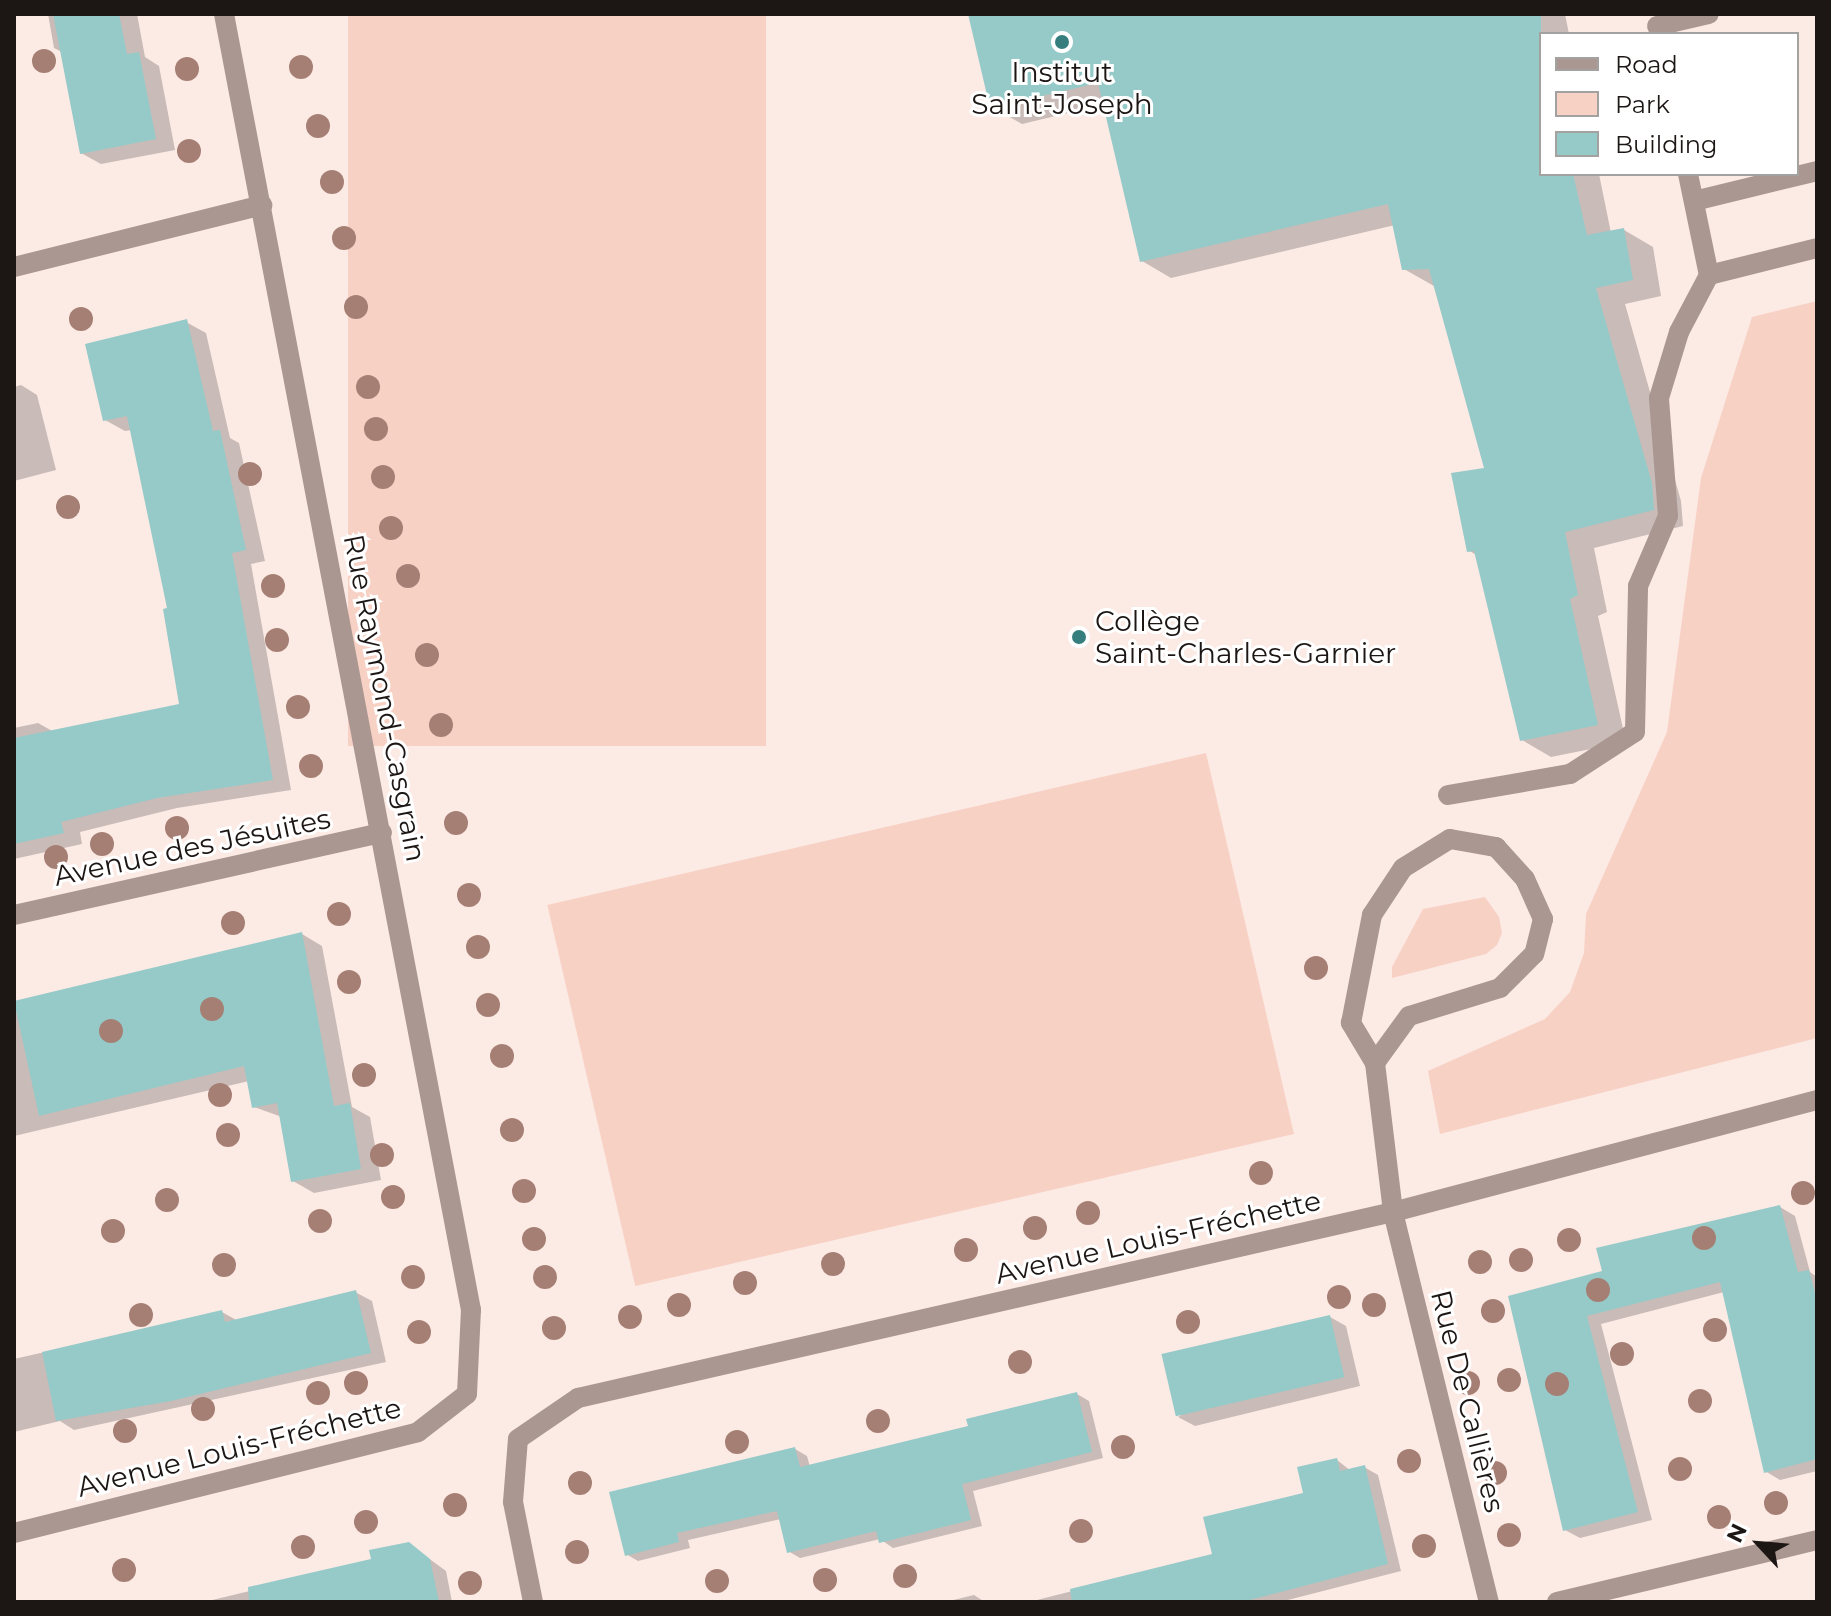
<!DOCTYPE html>
<html>
<head>
<meta charset="utf-8">
<style>
  body { margin:0 }
  #map { position:relative; width:1831px; height:1616px; overflow:hidden; background:#fceae5; font-family:Montserrat,sans-serif }
  div>[style] { position:absolute }
  .green>* { inset:0; background:#f8d1c5; transform-origin:0 0 }
  .shadow>* { inset:0; background:#0003 }
  .building>* { inset:0; background:#95cac8; transform-origin:0 0 }
  .service>* { height:20px; margin:-10px; padding:0 10px; transform-origin:10px; border-radius:10px; background:#ab9791 }
  .minor>* { height:20px; margin:-10px; padding:0 10px; transform-origin:10px; border-radius:10px; background:#ab9791 }
  .trees>* { width:24px; height:24px; margin:-12px; border-radius:50%; background:#a67f74 }
  .dots>* { width:22px; height:22px; translate:-50% -50%; box-sizing:border-box; border:4px solid #fff; border-radius:50% }
  span { translate:-50% -50%; white-space:nowrap; text-align:center; line-height:1.15; -webkit-text-stroke:6px #fff; paint-order:stroke }
  .poi-label { font-size:28px; color:#1c1614 }
  .left { translate:0 -50%; text-align:left }
  .street-label { font-size:28px; color:#1c1614 }
  .frame { position:absolute; inset:0; border:16px solid #1c1614; pointer-events:none }
  .legend { position:absolute; left:1539px; top:32px; width:260px; height:144px; box-sizing:border-box; background:#fff; border:2px solid #a4a2a1; margin:0; padding:10px 14px; list-style:none; font-size:24px; color:#1c1614 }
  .legend li { display:flex; align-items:center; gap:16px; height:40px }
  .legend b { width:40px; border:2px solid #a4a2a1 }
  .north { position:absolute; left:1719px; top:1504px; width:80px; height:80px; -webkit-text-stroke:6px #fff; paint-order:stroke; rotate:296deg; font-size:22px; font-weight:700; line-height:32px; text-align:center; color:#1c1614 }
  .north::after { content:''; display:block; margin:auto; width:28px; height:36px; background:#1c1614; clip-path:polygon(50% 0,100% 100%,50% 72%,0 100%) }
</style>
</head>
<body>
<div id="map">
  <div class="green">
    <div style="left:348px;top:14px;width:418px;height:732px"></div>
    <div style="clip-path:polygon(1817px 301px,1817px 1038px,1440px 1134px,1428px 1071px,1545px 1019px,1570px 992px,1584px 953px,1586px 914px,1667px 732px,1701px 478px,1752px 317px)"></div>
    <div style="left:1206px;top:753px;width:391px;height:676px;rotate:77deg"></div>
    <div style="clip-path:polygon(1485px 897px,1499px 917px,1502px 933px,1497px 945px,1486px 954px,1392px 978px,1392px 967px,1423px 909px)"></div>
  </div>
  <div class="shadow">
    <div style="clip-path:polygon(48px 14px,137px 14px,145px 57px,159px 66px,175px 150px,101px 164px,81px 153px,62px 52px,54px 48px)"></div>
    <div style="clip-path:polygon(970px 14px,1565px 14px,1569px 34px,1541px 34px,1541px 174px,1599px 174px,1611px 233px,1624px 230px,1653px 247px,1661px 296px,1625px 304px,1681px 501px,1683px 526px,1594px 548px,1607px 612px,1598px 616px,1626px 742px,1551px 757px,1522px 740px,1478px 556px,1468px 550px,1487px 470px,1434px 286px,1404px 269px,1395px 225px,1171px 278px,1142px 261px,1106px 104px,1022px 124px,992px 107px)"></div>
    <div style="clip-path:polygon(186px 322px,206px 333px,230px 438px,239px 443px,265px 561px,251px 564px,291px 790px,177px 808px,80px 832px,82px 844px,14px 859px,14px 728px,38px 723px,54px 732px,182px 705px,169px 609px,132px 430px,125px 431px,105px 420px)"></div>
    <div style="clip-path:polygon(21px 385px,37px 395px,56px 470px,14px 481px,14px 387px)"></div>
    <div style="clip-path:polygon(302px 934px,322px 946px,352px 1107px,370px 1117px,381px 1180px,314px 1193px,293px 1181px,282px 1117px,254px 1107px,249px 1081px,14px 1136px,14px 1002px)"></div>
    <div style="clip-path:polygon(1780px 1207px,1795px 1216px,1810px 1272px,1817px 1277px,1817px 1471px,1780px 1480px,1765px 1471px,1724px 1292px,1601px 1324px,1652px 1520px,1580px 1538px,1565px 1530px,1511px 1297px,1605px 1273px)"></div>
    <div style="clip-path:polygon(355px 1292px,372px 1301px,386px 1362px,74px 1430px,60px 1421px,14px 1432px,14px 1359px,222px 1312px,238px 1321px)"></div>
    <div style="clip-path:polygon(1330px 1317px,1346px 1326px,1360px 1386px,1195px 1426px,1178px 1417px)"></div>
    <div style="clip-path:polygon(1077px 1394px,1089px 1401px,1103px 1458px,973px 1491px,982px 1526px,893px 1548px,880px 1539px,800px 1558px,788px 1551px,781px 1519px,688px 1540px,690px 1548px,638px 1561px,626px 1554px,795px 1449px,807px 1456px,810px 1467px,970px 1428px)"></div>
    <div style="clip-path:polygon(1337px 1460px,1351px 1471px,1364px 1467px,1378px 1475px,1401px 1571px,1280px 1602px,1029px 1602px,1215px 1555px,1306px 1495px)"></div>
    <div style="clip-path:polygon(409px 1544px,446px 1571px,452px 1602px,204px 1602px,373px 1561px)"></div>
    <div style="clip-path:polygon(974px 1595px,985px 1602px,945px 1602px)"></div>
  </div>
  <div class="building">
    <div style="clip-path:polygon(53px 14px,119px 14px,127px 54px,139px 52px,156px 139px,80px 154px)"></div>
    <div style="clip-path:polygon(968px 14px,1541px 14px,1541px 174px,1573px 174px,1587px 235px,1624px 228px,1633px 280px,1596px 288px,1652px 483px,1654px 510px,1565px 532px,1578px 595px,1570px 599px,1598px 725px,1520px 741px,1474px 551px,1467px 552px,1451px 473px,1484px 468px,1429px 269px,1402px 270px,1388px 204px,1140px 262px,1098px 83px,990px 108px)"></div>
    <div style="clip-path:polygon(187px 319px,213px 431px,220px 430px,246px 550px,232px 553px,273px 780px,157px 798px,61px 822px,64px 833px,14px 844px,14px 738px,179px 704px,163px 609px,167px 608px,127px 416px,103px 421px,85px 344px)"></div>
    <div style="clip-path:polygon(302px 932px,334px 1106px,350px 1103px,361px 1169px,291px 1182px,277px 1103px,252px 1108px,244px 1066px,39px 1116px,14px 1001px)"></div>
    <div style="clip-path:polygon(1780px 1205px,1798px 1272px,1809px 1270px,1817px 1301px,1817px 1459px,1764px 1473px,1720px 1282px,1587px 1316px,1638px 1512px,1563px 1531px,1508px 1296px,1602px 1271px,1596px 1248px)"></div>
    <div style="clip-path:polygon(356px 1290px,371px 1353px,171px 1401px,56px 1421px,42px 1352px,222px 1310px,225px 1322px)"></div>
    <div style="left:1330px;top:1315px;width:64px;height:173px;rotate:77deg"></div>
    <div style="clip-path:polygon(1077px 1392px,1092px 1452px,962px 1484px,971px 1520px,879px 1543px,876px 1531px,787px 1553px,777px 1511px,677px 1533px,679px 1542px,625px 1556px,609px 1492px,795px 1447px,800px 1467px,968px 1426px,966px 1419px)"></div>
    <div style="clip-path:polygon(1337px 1458px,1340px 1471px,1365px 1465px,1388px 1564px,1242px 1602px,1072px 1602px,1070px 1589px,1212px 1554px,1203px 1517px,1303px 1493px,1297px 1467px)"></div>
    <div style="clip-path:polygon(409px 1542px,430px 1559px,439px 1602px,249px 1602px,248px 1587px,371px 1559px,369px 1550px)"></div>
  </div>
  <div class="service">
    <div style="left:1657px;top:26px;width:53px;rotate:-13deg"></div>
    <div style="left:1688px;top:174px;width:103px;rotate:78.3deg"></div>
    <div style="left:1709px;top:275px;width:111px;rotate:-14deg"></div>
    <div style="left:1694px;top:201px;width:127px;rotate:-13.7deg"></div>
    <div style="left:1448px;top:795px;width:124px;rotate:-9.8deg"></div>
    <div style="left:1570px;top:774px;width:77px;rotate:-32.9deg"></div>
    <div style="left:1635px;top:732px;width:146px;rotate:-88.8deg"></div>
    <div style="left:1638px;top:586px;width:76px;rotate:-66.8deg"></div>
    <div style="left:1668px;top:516px;width:118px;rotate:-94.4deg"></div>
    <div style="left:1659px;top:398px;width:69px;rotate:-73.1deg"></div>
    <div style="left:1679px;top:332px;width:64px;rotate:-62.2deg"></div>
    <div style="left:1375px;top:1063px;width:47px;rotate:-121deg"></div>
    <div style="left:1351px;top:1023px;width:110px;rotate:-79deg"></div>
    <div style="left:1372px;top:915px;width:56px;rotate:-56.6deg"></div>
    <div style="left:1403px;top:868px;width:55px;rotate:-31.7deg"></div>
    <div style="left:1450px;top:839px;width:47px;rotate:9.9deg"></div>
    <div style="left:1496px;top:847px;width:43px;rotate:47.8deg"></div>
    <div style="left:1525px;top:879px;width:44px;rotate:65.8deg"></div>
    <div style="left:1543px;top:919px;width:36px;rotate:104deg"></div>
    <div style="left:1534px;top:954px;width:48px;rotate:135deg"></div>
    <div style="left:1500px;top:988px;width:95px;rotate:162.9deg"></div>
    <div style="left:1409px;top:1016px;width:58px;rotate:125.9deg"></div>
    <div style="left:1375px;top:1063px;width:150px;rotate:83.1deg"></div>
  </div>
  <div class="minor">
    <div style="left:14px;top:267px;width:256px;rotate:-14deg"></div>
    <div style="left:14px;top:915px;width:377px;rotate:-12.6deg"></div>
    <div style="left:1393px;top:1212px;width:402px;rotate:76.2deg"></div>
    <div style="left:14px;top:1533px;width:416px;rotate:-14deg"></div>
    <div style="left:418px;top:1432px;width:62px;rotate:-37.8deg"></div>
    <div style="left:467px;top:1394px;width:84px;rotate:-87.3deg"></div>
    <div style="left:471px;top:1310px;width:1319px;rotate:-100.79deg"></div>
    <div style="left:533px;top:1602px;width:102px;rotate:-101.3deg"></div>
    <div style="left:513px;top:1502px;width:63px;rotate:-85.5deg"></div>
    <div style="left:518px;top:1439px;width:73px;rotate:-34.3deg"></div>
    <div style="left:578px;top:1398px;width:836px;rotate:-12.86deg"></div>
    <div style="left:1393px;top:1212px;width:439px;rotate:-14.8deg"></div>
    <div style="left:1557px;top:1602px;width:267px;rotate:-13.4deg"></div>
  </div>
  <div class="trees">
    <div style="left:44px;top:61px"></div>
    <div style="left:301px;top:67px"></div>
    <div style="left:187px;top:69px"></div>
    <div style="left:318px;top:126px"></div>
    <div style="left:189px;top:151px"></div>
    <div style="left:332px;top:182px"></div>
    <div style="left:344px;top:238px"></div>
    <div style="left:356px;top:307px"></div>
    <div style="left:81px;top:319px"></div>
    <div style="left:368px;top:387px"></div>
    <div style="left:376px;top:429px"></div>
    <div style="left:250px;top:474px"></div>
    <div style="left:383px;top:477px"></div>
    <div style="left:68px;top:507px"></div>
    <div style="left:391px;top:528px"></div>
    <div style="left:408px;top:576px"></div>
    <div style="left:273px;top:586px"></div>
    <div style="left:277px;top:640px"></div>
    <div style="left:427px;top:655px"></div>
    <div style="left:298px;top:707px"></div>
    <div style="left:441px;top:725px"></div>
    <div style="left:311px;top:766px"></div>
    <div style="left:456px;top:823px"></div>
    <div style="left:177px;top:828px"></div>
    <div style="left:102px;top:844px"></div>
    <div style="left:56px;top:857px"></div>
    <div style="left:469px;top:895px"></div>
    <div style="left:339px;top:914px"></div>
    <div style="left:233px;top:923px"></div>
    <div style="left:478px;top:947px"></div>
    <div style="left:1316px;top:968px"></div>
    <div style="left:349px;top:982px"></div>
    <div style="left:488px;top:1005px"></div>
    <div style="left:212px;top:1009px"></div>
    <div style="left:111px;top:1031px"></div>
    <div style="left:502px;top:1056px"></div>
    <div style="left:364px;top:1075px"></div>
    <div style="left:220px;top:1095px"></div>
    <div style="left:512px;top:1130px"></div>
    <div style="left:228px;top:1135px"></div>
    <div style="left:382px;top:1155px"></div>
    <div style="left:1261px;top:1173px"></div>
    <div style="left:524px;top:1191px"></div>
    <div style="left:1803px;top:1193px"></div>
    <div style="left:393px;top:1197px"></div>
    <div style="left:167px;top:1200px"></div>
    <div style="left:1088px;top:1213px"></div>
    <div style="left:320px;top:1221px"></div>
    <div style="left:1035px;top:1228px"></div>
    <div style="left:113px;top:1231px"></div>
    <div style="left:1704px;top:1238px"></div>
    <div style="left:534px;top:1239px"></div>
    <div style="left:1569px;top:1240px"></div>
    <div style="left:966px;top:1250px"></div>
    <div style="left:1521px;top:1260px"></div>
    <div style="left:1480px;top:1262px"></div>
    <div style="left:833px;top:1264px"></div>
    <div style="left:224px;top:1265px"></div>
    <div style="left:413px;top:1277px"></div>
    <div style="left:545px;top:1277px"></div>
    <div style="left:745px;top:1283px"></div>
    <div style="left:1598px;top:1290px"></div>
    <div style="left:1339px;top:1297px"></div>
    <div style="left:679px;top:1305px"></div>
    <div style="left:1374px;top:1305px"></div>
    <div style="left:1493px;top:1311px"></div>
    <div style="left:141px;top:1315px"></div>
    <div style="left:630px;top:1317px"></div>
    <div style="left:1188px;top:1322px"></div>
    <div style="left:554px;top:1328px"></div>
    <div style="left:1715px;top:1330px"></div>
    <div style="left:419px;top:1332px"></div>
    <div style="left:1622px;top:1354px"></div>
    <div style="left:1020px;top:1362px"></div>
    <div style="left:1509px;top:1380px"></div>
    <div style="left:356px;top:1383px"></div>
    <div style="left:1468px;top:1383px"></div>
    <div style="left:1557px;top:1384px"></div>
    <div style="left:318px;top:1393px"></div>
    <div style="left:1700px;top:1401px"></div>
    <div style="left:203px;top:1409px"></div>
    <div style="left:878px;top:1421px"></div>
    <div style="left:125px;top:1431px"></div>
    <div style="left:737px;top:1442px"></div>
    <div style="left:1123px;top:1447px"></div>
    <div style="left:1409px;top:1461px"></div>
    <div style="left:1680px;top:1469px"></div>
    <div style="left:1495px;top:1473px"></div>
    <div style="left:580px;top:1483px"></div>
    <div style="left:1776px;top:1503px"></div>
    <div style="left:455px;top:1505px"></div>
    <div style="left:1719px;top:1517px"></div>
    <div style="left:366px;top:1522px"></div>
    <div style="left:1081px;top:1531px"></div>
    <div style="left:1509px;top:1535px"></div>
    <div style="left:1424px;top:1546px"></div>
    <div style="left:303px;top:1547px"></div>
    <div style="left:577px;top:1552px"></div>
    <div style="left:124px;top:1570px"></div>
    <div style="left:905px;top:1576px"></div>
    <div style="left:825px;top:1580px"></div>
    <div style="left:717px;top:1581px"></div>
    <div style="left:470px;top:1583px"></div>
  </div>
  <div class="dots">
    <div style="left:1062px;top:42px;background:#357e7d"></div>
    <div style="left:1079px;top:637px;background:#357e7d"></div>
  </div>
  <div class="poi-label">
    <span style="left:1062px;top:88px">Institut<br>Saint-Joseph</span>
    <span class="left" style="left:1095px;top:637px">Collège<br>Saint-Charles-Garnier</span>
  </div>
  <div class="street-label">
    <span style="left:385px;top:698px;rotate:79deg">Rue Raymond-Casgrain</span>
    <span style="left:192px;top:847px;rotate:-12deg">Avenue des Jésuites</span>
    <span style="left:1158px;top:1237px;rotate:-13deg">Avenue Louis-Fréchette</span>
    <span style="left:1468px;top:1401px;rotate:76deg">Rue De Callières</span>
    <span style="left:239px;top:1447px;rotate:-14deg">Avenue Louis-Fréchette</span>
  </div>
  <div class="frame"></div>
  <ul class="legend">
  <li><b style="height:10px;background:#ab9791"></b>Road</li>
  <li><b style="height:22px;background:#f8d1c5"></b>Park</li>
  <li><b style="height:22px;background:#95cac8"></b>Building</li>
  </ul>
  <div class="north">N</div>
</div>
</body>
</html>
